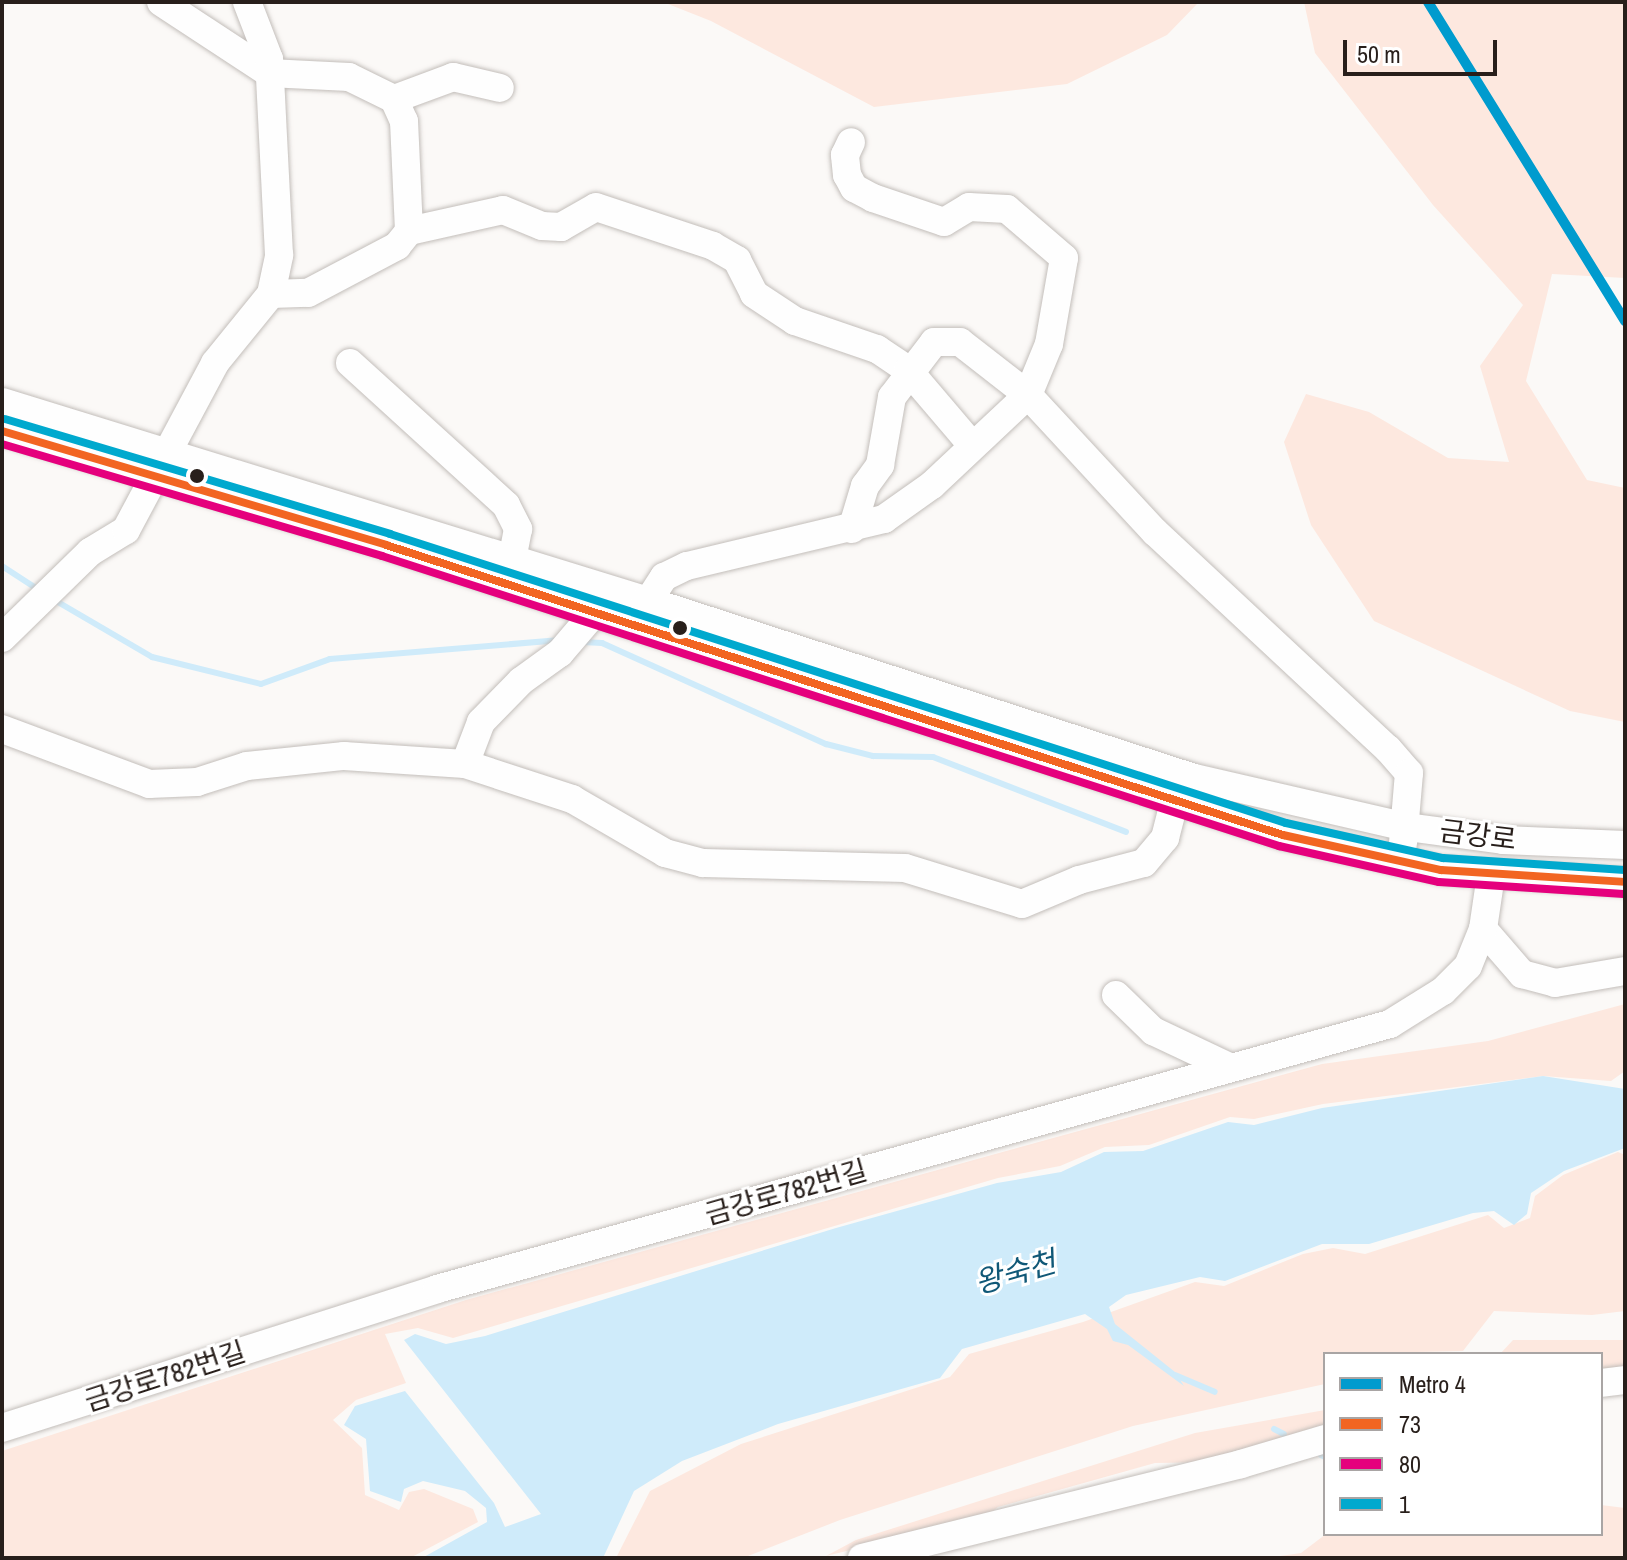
<!DOCTYPE html>
<html>
<head>
<meta charset="utf-8">
<style>
  body { margin:0 }
  #map { position:relative; width:1627px; height:1560px; overflow:hidden; background:#fbf9f7; font-family:"Archivo Narrow","Noto Sans KR",sans-serif }
  div>[style] { position:absolute }
  .green>* { inset:0; background:#fde8df }
  .water>* { inset:0; background:#cfebfa }
  .stream>* { height:6px; margin:-3px; padding:0 3px; transform-origin:3px; border-radius:3px; background:#cfebfa }
  .roads { filter:drop-shadow(0 0 2px #c3beba) drop-shadow(0 0 2px #c3beba) }
  .minor>* { height:28px; margin:-14px; padding:0 14px; transform-origin:14px; border-radius:14px; background:#fefefe }
  .bus-1>* { height:8px; margin:-4px; padding:0 4px; transform-origin:4px; border-radius:4px; background:#f26522 }
  .bus-2>* { height:8px; margin:-4px; padding:0 4px; transform-origin:4px; border-radius:4px; background:#e5007d }
  .bus-3>* { height:8px; margin:-4px; padding:0 4px; transform-origin:4px; border-radius:4px; background:#00a9ce }
  .metro-1>* { height:10px; margin:-5px; padding:0 5px; transform-origin:5px; border-radius:5px; background:#009bce }
  .dots>* { width:22px; height:22px; translate:-50% -50%; box-sizing:border-box; border:4px solid #fff; border-radius:50% }
  span { translate:-50% -50%; white-space:nowrap; text-align:center; line-height:1.15; -webkit-text-stroke:6px #fff; paint-order:stroke }
  .street-label { font-size:28px; color:#281f1b }
  .water-label { font-size:30px; color:#105877; font-style:italic }
  .frame { position:absolute; inset:0; border:4px solid #281f1b; pointer-events:none }
  .legend { position:absolute; left:1323px; top:1352px; width:280px; height:184px; box-sizing:border-box; background:#fff; border:2px solid #a9a5a4; margin:0; padding:10px 14px; list-style:none; font-size:24px; color:#281f1b }
  .legend li { display:flex; align-items:center; gap:16px; height:40px }
  .legend b { width:40px; border:2px solid #a9a5a4 }
  .scale { position:absolute; left:1343px; top:40px; width:154px; height:36px; box-sizing:border-box; border:4px solid #281f1b; border-top:0; padding-left:10px; font-size:24px; line-height:28px; white-space:nowrap; color:#281f1b; -webkit-text-stroke:6px #fff; paint-order:stroke }
</style>
</head>
<body>
<div id="map">
  <div class="green">
    <div style="clip-path:polygon(663px 2px,1199px 2px,1167px 35px,1067px 84px,874px 107px,711px 21px)"></div>
    <div style="clip-path:polygon(1304px 2px,1625px 2px,1625px 278px,1552px 274px,1526px 381px,1587px 480px,1625px 488px,1625px 722px,1570px 711px,1374px 621px,1311px 525px,1284px 442px,1306px 394px,1369px 412px,1448px 458px,1509px 462px,1480px 366px,1523px 305px,1433px 205px,1315px 53px)"></div>
    <div style="clip-path:polygon(1625px 1004px,1625px 1071px,1611px 1081px,1543px 1076px,1323px 1104px,1254px 1119px,1230px 1117px,1149px 1145px,1105px 1147px,1060px 1166px,998px 1178px,453px 1338px,418px 1328px,385px 1334px,406px 1383px,356px 1400px,333px 1420px,362px 1448px,365px 1495px,399px 1510px,409px 1492px,424px 1489px,473px 1509px,478px 1522px,410px 1558px,2px 1558px,2px 1451px,466px 1300px,1322px 1064px,1488px 1041px)"></div>
    <div style="clip-path:polygon(1618px 1152px,1625px 1155px,1625px 1311px,1592px 1315px,1494px 1311px,1463px 1351px,1325px 1354px,1325px 1384px,1133px 1426px,840px 1520px,743px 1558px,616px 1558px,650px 1491px,741px 1444px,950px 1377px,969px 1354px,1083px 1322px,1195px 1282px,1224px 1286px,1303px 1254px,1333px 1248px,1365px 1254px,1488px 1215px,1504px 1228px,1530px 1218px,1535px 1196px,1563px 1175px)"></div>
    <div style="clip-path:polygon(1513px 1340px,1625px 1340px,1625px 1373px,1601px 1376px,1601px 1354px,1500px 1354px)"></div>
    <div style="clip-path:polygon(1325px 1410px,1325px 1437px,1215px 1462px,1155px 1463px,998px 1507px,986px 1517px,826px 1556px,856px 1540px,1195px 1433px)"></div>
    <div style="clip-path:polygon(1601px 1505px,1625px 1508px,1625px 1558px,1266px 1558px,1301px 1553px,1326px 1534px,1601px 1534px)"></div>
  </div>
  <div class="water">
    <div style="clip-path:polygon(1543px 1076px,1625px 1089px,1625px 1148px,1564px 1171px,1531px 1193px,1527px 1214px,1514px 1225px,1494px 1211px,1473px 1213px,1369px 1244px,1322px 1244px,1225px 1281px,1200px 1277px,1126px 1295px,1109px 1307px,1115px 1324px,1175px 1372px,1184px 1386px,1128px 1345px,1113px 1341px,1107px 1329px,1085px 1314px,962px 1349px,940px 1378px,778px 1424px,682px 1461px,634px 1491px,603px 1558px,422px 1558px,487px 1522px,486px 1508px,465px 1491px,423px 1481px,404px 1489px,401px 1502px,370px 1491px,366px 1439px,344px 1425px,355px 1406px,405px 1391px,494px 1503px,505px 1527px,541px 1514px,404px 1340px,415px 1334px,446px 1344px,485px 1336px,836px 1228px,997px 1183px,1061px 1172px,1104px 1152px,1143px 1151px,1228px 1122px,1254px 1125px,1322px 1108px)"></div>
  </div>
  <div class="stream">
    <div style="left:2px;top:566px;width:44px;rotate:33deg"></div>
    <div style="left:51px;top:598px;width:117px;rotate:30.3deg"></div>
    <div style="left:152px;top:657px;width:112px;rotate:13.9deg"></div>
    <div style="left:261px;top:684px;width:73px;rotate:-19.9deg"></div>
    <div style="left:330px;top:659px;width:231px;rotate:-4.7deg"></div>
    <div style="left:583px;top:642px;width:19px;rotate:3deg"></div>
    <div style="left:602px;top:643px;width:246px;rotate:24.3deg"></div>
    <div style="left:826px;top:744px;width:49px;rotate:14.3deg"></div>
    <div style="left:873px;top:756px;width:60px;rotate:1deg"></div>
    <div style="left:933px;top:757px;width:207px;rotate:21.2deg"></div>
    <div style="left:1175px;top:1375px;width:43px;rotate:23deg"></div>
    <div style="left:1274px;top:1429px;width:11px;rotate:27deg"></div>
    <div style="left:1321px;top:1455px;width:4px;rotate:27deg"></div>
  </div>
  <div class="roads">
    <div class="minor">
      <div style="left:161px;top:2px;width:129px;rotate:33.3deg"></div>
      <div style="left:269px;top:73px;width:80px;rotate:2.9deg"></div>
      <div style="left:349px;top:77px;width:50px;rotate:26.1deg"></div>
      <div style="left:394px;top:99px;width:24px;rotate:66deg"></div>
      <div style="left:404px;top:121px;width:110px;rotate:87.4deg"></div>
      <div style="left:394px;top:99px;width:63px;rotate:-20.4deg"></div>
      <div style="left:453px;top:77px;width:48px;rotate:13.2deg"></div>
      <div style="left:271px;top:294px;width:37px;rotate:-2deg"></div>
      <div style="left:308px;top:293px;width:101px;rotate:-27.8deg"></div>
      <div style="left:397px;top:246px;width:19px;rotate:-51deg"></div>
      <div style="left:409px;top:231px;width:96px;rotate:-12.6deg"></div>
      <div style="left:503px;top:210px;width:42px;rotate:22.3deg"></div>
      <div style="left:542px;top:226px;width:19px;rotate:3deg"></div>
      <div style="left:561px;top:227px;width:40px;rotate:-29.7deg"></div>
      <div style="left:596px;top:207px;width:123px;rotate:18.4deg"></div>
      <div style="left:713px;top:246px;width:28px;rotate:30deg"></div>
      <div style="left:737px;top:260px;width:38px;rotate:63deg"></div>
      <div style="left:754px;top:294px;width:49px;rotate:33.4deg"></div>
      <div style="left:795px;top:321px;width:87px;rotate:18.9deg"></div>
      <div style="left:877px;top:349px;width:37px;rotate:34deg"></div>
      <div style="left:908px;top:370px;width:97px;rotate:49.6deg"></div>
      <div style="left:350px;top:363px;width:211px;rotate:42.3deg"></div>
      <div style="left:506px;top:505px;width:27px;rotate:63deg"></div>
      <div style="left:518px;top:529px;width:32px;rotate:101deg"></div>
      <div style="left:2px;top:402px;width:673px;rotate:17.12deg"></div>
      <div style="left:645px;top:600px;width:577px;rotate:17.96deg"></div>
      <div style="left:1194px;top:778px;width:219px;rotate:13deg"></div>
      <div style="left:1407px;top:827px;width:97px;rotate:7.7deg"></div>
      <div style="left:1503px;top:840px;width:122px;rotate:2.3deg"></div>
      <div style="left:2px;top:431px;width:401px;rotate:16.5deg"></div>
      <div style="left:386px;top:545px;width:943px;rotate:17.92deg"></div>
      <div style="left:1283px;top:835px;width:162px;rotate:12.5deg"></div>
      <div style="left:1441px;top:870px;width:184px;rotate:3.7deg"></div>
      <div style="left:852px;top:529px;width:45px;rotate:-73.2deg"></div>
      <div style="left:865px;top:486px;width:26px;rotate:-54deg"></div>
      <div style="left:880px;top:465px;width:69px;rotate:-80deg"></div>
      <div style="left:892px;top:397px;width:69px;rotate:-52.6deg"></div>
      <div style="left:934px;top:342px;width:26px"></div>
      <div style="left:960px;top:342px;width:86px;rotate:37.9deg"></div>
      <div style="left:1028px;top:395px;width:187px;rotate:47.2deg"></div>
      <div style="left:1155px;top:532px;width:318px;rotate:43deg"></div>
      <div style="left:1388px;top:749px;width:32px;rotate:49deg"></div>
      <div style="left:1409px;top:773px;width:70px;rotate:94.9deg"></div>
      <div style="left:638px;top:617px;width:48px;rotate:-57deg"></div>
      <div style="left:664px;top:577px;width:25px;rotate:-26deg"></div>
      <div style="left:687px;top:566px;width:203px;rotate:-13.4deg"></div>
      <div style="left:884px;top:519px;width:59px;rotate:-35.3deg"></div>
      <div style="left:932px;top:485px;width:132px;rotate:-43.2deg"></div>
      <div style="left:1028px;top:395px;width:55px;rotate:-67.6deg"></div>
      <div style="left:1049px;top:344px;width:87px;rotate:-80.1deg"></div>
      <div style="left:1064px;top:258px;width:75px;rotate:-139.3deg"></div>
      <div style="left:1007px;top:209px;width:38px;rotate:-177deg"></div>
      <div style="left:969px;top:207px;width:29px;rotate:149deg"></div>
      <div style="left:944px;top:222px;width:75px;rotate:-161.3deg"></div>
      <div style="left:873px;top:198px;width:21px;rotate:-152deg"></div>
      <div style="left:854px;top:188px;width:15px;rotate:-118deg"></div>
      <div style="left:847px;top:175px;width:20px;rotate:-96deg"></div>
      <div style="left:845px;top:155px;width:14px;rotate:-65deg"></div>
      <div style="left:2px;top:638px;width:123px;rotate:-44.3deg"></div>
      <div style="left:90px;top:552px;width:42px;rotate:-31.4deg"></div>
      <div style="left:126px;top:530px;width:189px;rotate:-61.9deg"></div>
      <div style="left:215px;top:363px;width:89px;rotate:-50.9deg"></div>
      <div style="left:271px;top:294px;width:40px;rotate:-78deg"></div>
      <div style="left:279px;top:255px;width:196px;rotate:-92.9deg"></div>
      <div style="left:269px;top:59px;width:61px;rotate:-111.1deg"></div>
      <div style="left:2px;top:729px;width:157px;rotate:20.5deg"></div>
      <div style="left:149px;top:784px;width:48px;rotate:-2.4deg"></div>
      <div style="left:197px;top:782px;width:52px;rotate:-17.7deg"></div>
      <div style="left:247px;top:766px;width:98px;rotate:-5.9deg"></div>
      <div style="left:344px;top:756px;width:121px;rotate:3.8deg"></div>
      <div style="left:465px;top:764px;width:113px;rotate:18.1deg"></div>
      <div style="left:572px;top:799px;width:108px;rotate:30.1deg"></div>
      <div style="left:665px;top:853px;width:39px;rotate:15deg"></div>
      <div style="left:703px;top:863px;width:202px;rotate:1.4deg"></div>
      <div style="left:905px;top:868px;width:122px;rotate:17.1deg"></div>
      <div style="left:1022px;top:904px;width:62px;rotate:-22.8deg"></div>
      <div style="left:1079px;top:880px;width:67px;rotate:-14.7deg"></div>
      <div style="left:1144px;top:863px;width:33px;rotate:-50deg"></div>
      <div style="left:1165px;top:838px;width:40px;rotate:-75.6deg"></div>
      <div style="left:465px;top:764px;width:45px;rotate:-69.1deg"></div>
      <div style="left:481px;top:722px;width:57px;rotate:-45.7deg"></div>
      <div style="left:521px;top:681px;width:48px;rotate:-35.7deg"></div>
      <div style="left:560px;top:653px;width:54px;rotate:-49.5deg"></div>
      <div style="left:595px;top:612px;width:15px;rotate:-74deg"></div>
      <div style="left:1483px;top:929px;width:60px;rotate:49.1deg"></div>
      <div style="left:1522px;top:974px;width:34px;rotate:15deg"></div>
      <div style="left:1555px;top:983px;width:71px;rotate:-9.7deg"></div>
      <div style="left:1116px;top:995px;width:52px;rotate:44.2deg"></div>
      <div style="left:1153px;top:1031px;width:84px;rotate:25.3deg"></div>
      <div style="left:1601px;top:1383px;width:24px;rotate:-7deg"></div>
      <div style="left:2px;top:1428px;width:457px;rotate:-17.7deg"></div>
      <div style="left:437px;top:1289px;width:989px;rotate:-15.54deg"></div>
      <div style="left:1390px;top:1024px;width:62px;rotate:-31.9deg"></div>
      <div style="left:1443px;top:991px;width:35px;rotate:-45deg"></div>
      <div style="left:1468px;top:966px;width:40px;rotate:-68deg"></div>
      <div style="left:1483px;top:929px;width:55px;rotate:-81.6deg"></div>
      <div style="left:862px;top:1558px;width:390px;rotate:-13.9deg"></div>
      <div style="left:1241px;top:1464px;width:88px;rotate:-16.6deg"></div>
    </div>
  </div>
  <div class="bus-1">
    <div style="left:2px;top:431px;width:401px;rotate:16.5deg"></div>
    <div style="left:386px;top:545px;width:943px;rotate:17.92deg"></div>
    <div style="left:1283px;top:835px;width:162px;rotate:12.5deg"></div>
    <div style="left:1441px;top:870px;width:184px;rotate:3.7deg"></div>
  </div>
  <div class="bus-2">
    <div style="left:2px;top:444px;width:396px;rotate:16.4deg"></div>
    <div style="left:382px;top:556px;width:943px;rotate:17.92deg"></div>
    <div style="left:1279px;top:846px;width:164px;rotate:12.7deg"></div>
    <div style="left:1439px;top:882px;width:185px;rotate:3.7deg"></div>
  </div>
  <div class="bus-3">
    <div style="left:5px;top:419px;width:402px;rotate:16.6deg"></div>
    <div style="left:390px;top:534px;width:941px;rotate:17.88deg"></div>
    <div style="left:1286px;top:823px;width:161px;rotate:12.6deg"></div>
    <div style="left:1443px;top:858px;width:182px;rotate:3.8deg"></div>
  </div>
  <div class="metro-1">
    <div style="left:1428px;top:2px;width:375px;rotate:58.3deg"></div>
  </div>
  <div class="dots">
    <div style="left:197px;top:476px;background:#281f1b"></div>
    <div style="left:680px;top:628px;background:#281f1b"></div>
  </div>
  <div class="street-label">
    <span style="left:1478px;top:835px;rotate:7deg">금강로</span>
    <span style="left:786px;top:1192px;rotate:-16deg">금강로782번길</span>
    <span style="left:165px;top:1376px;rotate:-18deg">금강로782번길</span>
  </div>
  <div class="water-label">
    <span style="left:1015px;top:1272px;rotate:-16deg">왕숙천</span>
  </div>
  <div class="frame"></div>
  <ul class="legend">
  <li><b style="height:10px;background:#009bce"></b>Metro 4</li>
  <li><b style="height:10px;background:#f26522"></b>73</li>
  <li><b style="height:10px;background:#e5007d"></b>80</li>
  <li><b style="height:10px;background:#00a9ce"></b>1</li>
  </ul>
  <div class="scale">50 m</div>
</div>
</body>
</html>
